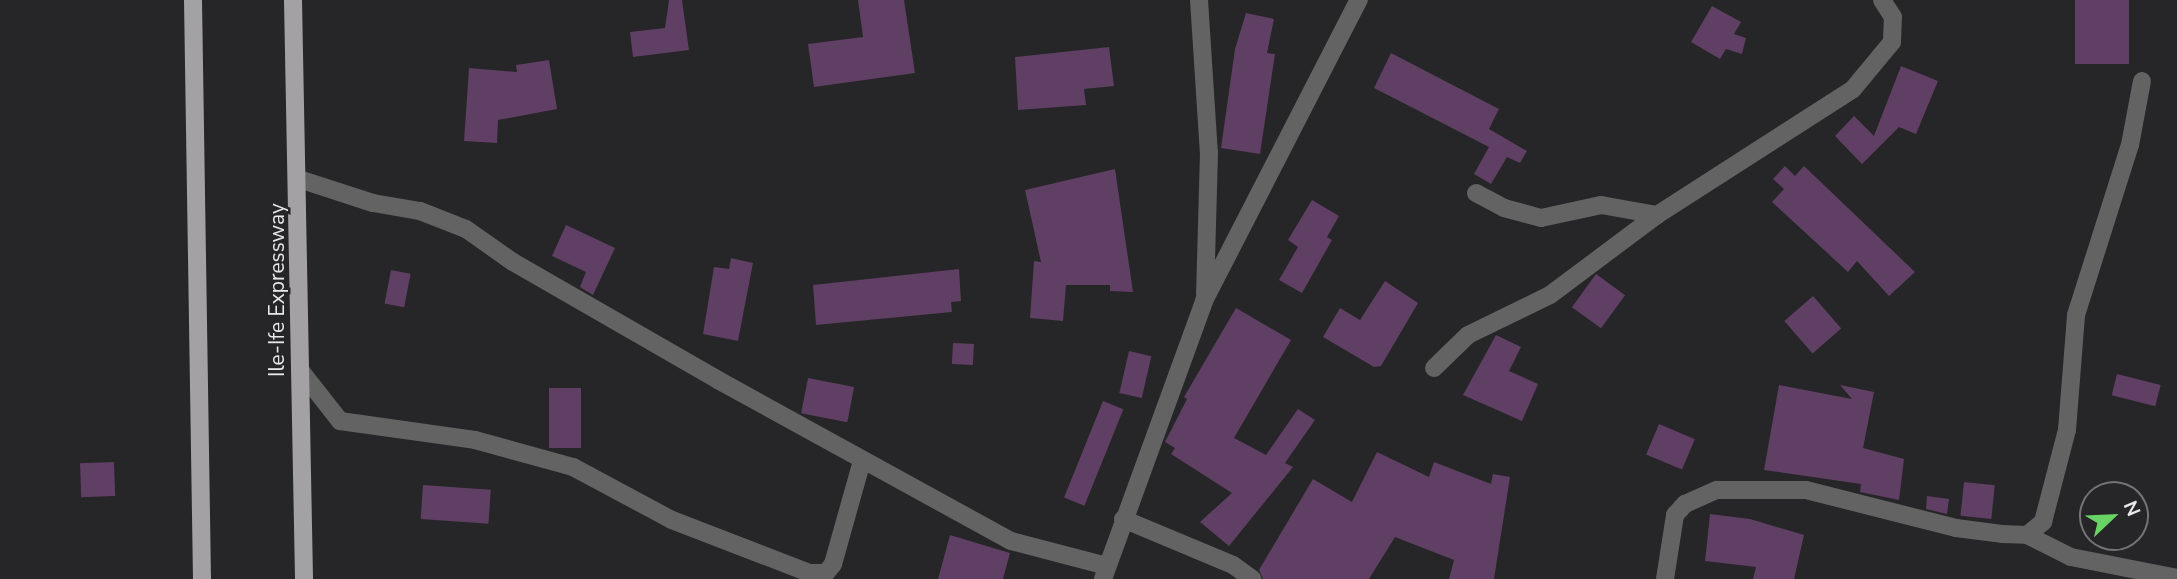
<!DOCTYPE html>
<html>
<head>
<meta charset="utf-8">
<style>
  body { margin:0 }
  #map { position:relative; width:2177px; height:579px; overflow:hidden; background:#262527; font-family:"Nunito Sans",sans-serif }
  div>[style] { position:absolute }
  .building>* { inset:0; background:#5f3f63; transform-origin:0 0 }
  .street>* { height:18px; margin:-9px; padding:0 9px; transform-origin:9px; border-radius:9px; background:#646364 }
  .primary>* { height:18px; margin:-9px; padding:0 9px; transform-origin:9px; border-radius:9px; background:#a3a1a3 }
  span { translate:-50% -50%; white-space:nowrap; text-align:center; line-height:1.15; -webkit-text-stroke:5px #262527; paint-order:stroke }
  .street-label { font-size:21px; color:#e9e7e9 }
  .north { position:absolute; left:2079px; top:481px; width:70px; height:70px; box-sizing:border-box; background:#262527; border:2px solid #747375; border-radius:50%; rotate:67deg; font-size:19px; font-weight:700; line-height:28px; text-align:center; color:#e9e7e9 }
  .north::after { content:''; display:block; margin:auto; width:24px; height:32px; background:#69d465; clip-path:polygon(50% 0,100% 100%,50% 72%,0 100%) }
</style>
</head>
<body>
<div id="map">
  <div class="building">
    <div style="clip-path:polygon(669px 0,682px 0,689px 50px,633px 57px,630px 32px,665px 28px)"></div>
    <div style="clip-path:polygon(858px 0,904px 0,915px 73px,814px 87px,808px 44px,863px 37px)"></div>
    <div style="left:2075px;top:0;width:54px;height:64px"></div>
    <div style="clip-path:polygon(1712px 6px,1741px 22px,1734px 34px,1746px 38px,1742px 54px,1726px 49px,1720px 59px,1691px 42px)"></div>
    <div style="clip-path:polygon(1246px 13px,1274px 19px,1267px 53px,1275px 54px,1260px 154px,1221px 148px,1235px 49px)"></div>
    <div style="clip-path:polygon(1109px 47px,1114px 86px,1084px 89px,1086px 105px,1018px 110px,1015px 57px)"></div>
    <div style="clip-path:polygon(1391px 53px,1499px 109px,1489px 129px,1527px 151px,1520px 163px,1507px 157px,1491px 184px,1474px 174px,1489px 147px,1374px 88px)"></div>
    <div style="clip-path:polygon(549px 60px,557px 109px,498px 120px,497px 143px,464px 141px,469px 68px,517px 72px,516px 65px)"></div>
    <div style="clip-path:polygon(1901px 66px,1938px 81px,1916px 134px,1899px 127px,1862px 164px,1835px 136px,1854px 116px,1874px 136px)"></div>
    <div style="clip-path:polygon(1785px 166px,1795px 176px,1804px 166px,1915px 272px,1889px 296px,1857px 261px,1848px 272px,1772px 202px,1784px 189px,1773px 179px)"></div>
    <div style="clip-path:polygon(1115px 169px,1133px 292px,1110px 291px,1110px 285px,1066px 285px,1063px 321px,1030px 318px,1034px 261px,1041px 262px,1025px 190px)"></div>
    <div style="clip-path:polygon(1312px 200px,1339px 216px,1327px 237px,1332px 240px,1302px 293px,1279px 280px,1298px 247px,1288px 240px)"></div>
    <div style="clip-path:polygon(566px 225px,615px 248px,593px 295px,580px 287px,586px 272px,552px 256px)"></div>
    <div style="clip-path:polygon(731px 258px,753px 263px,738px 341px,703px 334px,714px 267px,729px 269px)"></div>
    <div style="clip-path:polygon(959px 269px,961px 301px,951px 302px,952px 312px,816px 325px,813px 285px)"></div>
    <div style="left:391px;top:270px;width:20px;height:34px;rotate:11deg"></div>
    <div style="left:1596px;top:274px;width:36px;height:41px;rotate:36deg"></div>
    <div style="clip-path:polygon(1385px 281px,1418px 303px,1381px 366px,1374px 367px,1323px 337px,1340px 308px,1360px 320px)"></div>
    <div style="left:1813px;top:296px;width:43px;height:38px;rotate:49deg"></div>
    <div style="clip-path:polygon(1236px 308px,1291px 340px,1234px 438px,1266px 455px,1298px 409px,1315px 420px,1285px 463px,1293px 467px,1229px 546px,1200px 522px,1232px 493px,1171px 454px,1175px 448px,1165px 442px,1187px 399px,1184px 397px)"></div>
    <div style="clip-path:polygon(1496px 335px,1521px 347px,1509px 371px,1538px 384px,1522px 421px,1463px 395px)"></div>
    <div style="left:953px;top:343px;width:21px;height:21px;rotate:3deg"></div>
    <div style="left:1129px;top:351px;width:23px;height:43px;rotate:13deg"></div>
    <div style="left:2117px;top:374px;width:45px;height:22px;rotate:14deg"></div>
    <div style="left:808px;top:378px;width:47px;height:36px;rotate:11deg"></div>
    <div style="clip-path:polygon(1779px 385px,1852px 399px,1840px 385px,1874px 392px,1863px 448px,1904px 459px,1899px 500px,1860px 492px,1861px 484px,1764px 470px)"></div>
    <div style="left:549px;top:388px;width:32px;height:60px"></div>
    <div style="left:1103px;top:401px;width:22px;height:104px;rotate:22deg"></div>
    <div style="left:1659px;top:424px;width:39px;height:33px;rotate:23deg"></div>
    <div style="clip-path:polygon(1377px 452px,1429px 477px,1434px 462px,1491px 484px,1493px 474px,1510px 477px,1494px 579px,1449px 579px,1454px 560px,1395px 537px,1369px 579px,1263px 579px,1259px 570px,1313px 479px,1352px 502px)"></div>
    <div style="left:114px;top:462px;width:34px;height:34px;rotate:88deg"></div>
    <div style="left:1964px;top:482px;width:31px;height:34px;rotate:6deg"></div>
    <div style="left:423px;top:485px;width:68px;height:34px;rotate:4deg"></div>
    <div style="clip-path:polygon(1927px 496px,1949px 499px,1947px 514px,1926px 509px)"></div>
    <div style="clip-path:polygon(1710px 514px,1750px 519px,1804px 535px,1794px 579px,1753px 579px,1756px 567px,1705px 561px)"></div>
    <div style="clip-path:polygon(950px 535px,1010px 553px,1003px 579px,938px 579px)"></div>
  </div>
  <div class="street">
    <div style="left:1199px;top:0;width:153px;rotate:86.3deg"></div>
    <div style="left:1209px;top:153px;width:141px;rotate:91.6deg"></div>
    <div style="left:299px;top:179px;width:78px;rotate:18deg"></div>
    <div style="left:373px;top:203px;width:48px;rotate:9.7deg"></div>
    <div style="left:420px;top:211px;width:49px;rotate:21.4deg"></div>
    <div style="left:466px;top:229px;width:57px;rotate:35.1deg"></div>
    <div style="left:513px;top:262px;width:237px;rotate:29.9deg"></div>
    <div style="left:718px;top:380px;width:334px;rotate:28.8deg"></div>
    <div style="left:1011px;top:541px;width:99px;rotate:14.6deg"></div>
    <div style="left:1476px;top:193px;width:32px;rotate:28deg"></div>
    <div style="left:1504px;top:208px;width:38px;rotate:15deg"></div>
    <div style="left:1541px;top:218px;width:61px;rotate:-12.2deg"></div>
    <div style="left:1601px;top:205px;width:57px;rotate:10.1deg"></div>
    <div style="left:1657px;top:215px;width:233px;rotate:-32.7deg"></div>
    <div style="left:1853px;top:89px;width:61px;rotate:-50.3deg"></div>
    <div style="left:1892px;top:42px;width:25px;rotate:-88deg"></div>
    <div style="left:1893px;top:17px;width:20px;rotate:-123deg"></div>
    <div style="left:1434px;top:368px;width:47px;rotate:-44.1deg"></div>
    <div style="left:1468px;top:335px;width:91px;rotate:-26deg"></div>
    <div style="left:1550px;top:295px;width:134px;rotate:-36.8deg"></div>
    <div style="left:300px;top:370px;width:65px;rotate:51.9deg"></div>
    <div style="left:340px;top:421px;width:136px;rotate:8deg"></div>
    <div style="left:475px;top:440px;width:102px;rotate:15.4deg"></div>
    <div style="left:573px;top:467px;width:112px;rotate:28.2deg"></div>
    <div style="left:672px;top:520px;width:147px;rotate:21.1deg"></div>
    <div style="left:809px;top:573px;width:14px"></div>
    <div style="left:1123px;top:519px;width:119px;rotate:22.7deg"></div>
    <div style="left:1233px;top:565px;width:24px;rotate:36deg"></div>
    <div style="left:2027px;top:535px;width:49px;rotate:26.6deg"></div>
    <div style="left:2071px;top:557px;width:108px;rotate:11.2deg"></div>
    <div style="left:821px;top:579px;width:19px;rotate:-51deg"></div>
    <div style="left:833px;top:564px;width:107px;rotate:-74.3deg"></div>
    <div style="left:1103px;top:579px;width:296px;rotate:-70deg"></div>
    <div style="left:1204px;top:301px;width:339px;rotate:-62.8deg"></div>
    <div style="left:1665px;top:579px;width:65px;rotate:-81.1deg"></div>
    <div style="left:1675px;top:515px;width:15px;rotate:-48deg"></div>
    <div style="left:1685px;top:504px;width:35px;rotate:-24deg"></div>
    <div style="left:1717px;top:490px;width:89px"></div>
    <div style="left:1806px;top:490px;width:155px;rotate:14.2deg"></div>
    <div style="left:1956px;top:528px;width:46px;rotate:7.4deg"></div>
    <div style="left:2002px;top:534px;width:25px;rotate:2deg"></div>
    <div style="left:2027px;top:535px;width:21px;rotate:-39deg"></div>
    <div style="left:2043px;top:522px;width:95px;rotate:-75.4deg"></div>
    <div style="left:2067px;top:430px;width:115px;rotate:-85.5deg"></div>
    <div style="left:2076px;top:315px;width:178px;rotate:-72.4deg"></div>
    <div style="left:2130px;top:145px;width:65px;rotate:-79.4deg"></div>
  </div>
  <div class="primary">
    <div style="left:193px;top:0;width:579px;rotate:89.11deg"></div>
    <div style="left:293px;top:0;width:579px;rotate:88.91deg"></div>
  </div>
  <div class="street-label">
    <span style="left:277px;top:290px;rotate:-90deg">Ile-Ife Expressway</span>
  </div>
  <div class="north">N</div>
</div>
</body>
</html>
